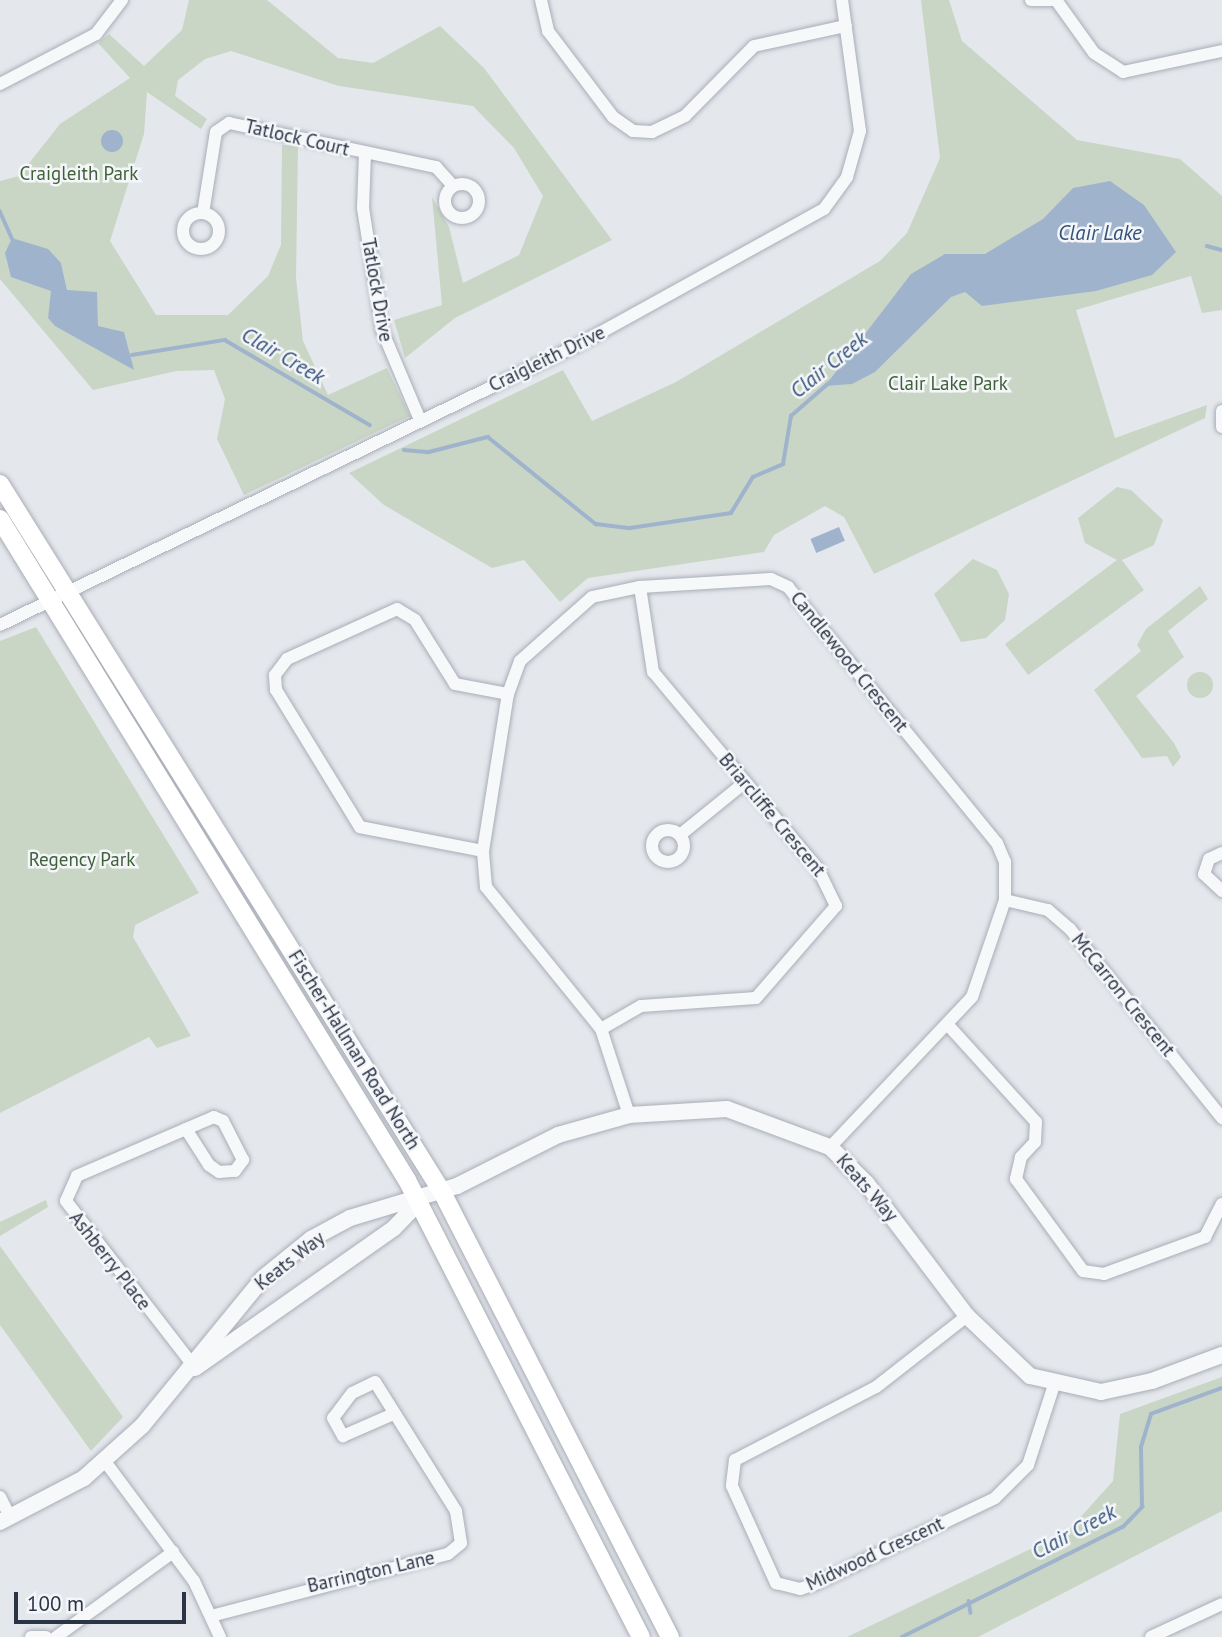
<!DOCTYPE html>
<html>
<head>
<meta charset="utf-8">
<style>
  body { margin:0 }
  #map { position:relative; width:1222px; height:1637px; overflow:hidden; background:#e4e7ec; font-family:"PT Sans",sans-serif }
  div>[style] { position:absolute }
  .green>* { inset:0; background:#c9d6c5 }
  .round { border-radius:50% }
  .water>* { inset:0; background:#9fb4cc; transform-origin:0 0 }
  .stream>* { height:3.5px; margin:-1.75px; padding:0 1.75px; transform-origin:1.75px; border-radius:1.75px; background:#9fb4cc }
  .roads { filter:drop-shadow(0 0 2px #a9aeb7) drop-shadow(0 0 2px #a9aeb7) }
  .minor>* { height:12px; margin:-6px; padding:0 6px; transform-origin:6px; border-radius:6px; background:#f7f8fa }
  .minor>.ring { margin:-6px; padding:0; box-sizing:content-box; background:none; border:12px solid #f7f8fa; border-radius:50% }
  .tertiary>* { height:16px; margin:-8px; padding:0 8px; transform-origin:8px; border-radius:8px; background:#f7f8fa }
  .secondary>* { height:18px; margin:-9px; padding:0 9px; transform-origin:9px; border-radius:9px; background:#fff }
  span { translate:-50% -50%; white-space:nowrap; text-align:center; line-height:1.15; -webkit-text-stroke:5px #f4f6f9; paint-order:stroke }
  .street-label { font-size:19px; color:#2b3445 }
  .park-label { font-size:19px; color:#3f6138 }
  .water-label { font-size:21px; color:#34527a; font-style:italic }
  .scale { position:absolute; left:14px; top:1592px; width:172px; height:32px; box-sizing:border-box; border:4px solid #2b3445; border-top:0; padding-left:9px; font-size:21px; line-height:24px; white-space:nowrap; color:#2b3445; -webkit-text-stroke:5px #f4f6f9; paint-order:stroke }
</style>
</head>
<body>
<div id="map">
  <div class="green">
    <div style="clip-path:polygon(evenodd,189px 0,267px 0,338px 58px,373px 63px,440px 26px,484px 68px,612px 240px,455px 318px,405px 358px,394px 320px,442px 305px,432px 197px,449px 227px,463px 283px,519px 255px,543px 196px,514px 148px,473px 106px,339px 86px,231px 51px,205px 59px,178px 80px,175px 96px,207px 119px,201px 129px,147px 92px,144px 134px,110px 241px,156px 315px,228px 315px,268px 276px,281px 245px,282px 145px,298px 146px,296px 278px,303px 341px,328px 395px,387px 368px,410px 416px,244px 495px,217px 439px,225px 399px,214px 370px,176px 371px,93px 390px,0 279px,0 181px,19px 176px,60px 124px,130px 78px,98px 43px,109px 34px,144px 66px,182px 30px,189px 0,61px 263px,67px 290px,134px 370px,48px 318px,61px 263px)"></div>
    <div style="clip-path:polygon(921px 0,949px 0,962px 41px,1077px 140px,1180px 159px,1222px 196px,1222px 310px,1202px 313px,1191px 276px,1076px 310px,1115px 438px,1207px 405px,1205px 418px,874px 574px,844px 517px,825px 506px,774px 535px,764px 552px,588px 578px,560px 602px,524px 560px,492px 568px,384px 505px,349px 473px,563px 370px,592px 421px,676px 382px,880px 261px,907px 233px,940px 158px)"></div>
    <div style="clip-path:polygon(1117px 487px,1131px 490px,1163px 520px,1154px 545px,1122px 560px,1144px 590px,1028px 675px,1005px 644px,1117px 560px,1085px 543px,1078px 518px)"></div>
    <div style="clip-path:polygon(973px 559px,997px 570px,1009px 594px,1005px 620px,986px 638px,961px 642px,934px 594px)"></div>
    <div style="clip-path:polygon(1200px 586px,1208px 599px,1168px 631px,1184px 657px,1136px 696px,1174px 743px,1181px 757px,1173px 767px,1167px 756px,1142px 758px,1094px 690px,1141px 651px,1137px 645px,1146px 629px)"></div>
    <div style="clip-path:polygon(36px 627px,199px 893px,135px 925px,133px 937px,191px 1036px,157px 1048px,149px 1037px,0 1113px,0 641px)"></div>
    <div class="round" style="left:1187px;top:672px;width:26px;height:26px"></div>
    <div style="clip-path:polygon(46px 1200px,48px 1207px,0 1236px,0 1222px)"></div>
    <div style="clip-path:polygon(0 1246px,123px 1417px,91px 1451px,0 1325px)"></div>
    <div style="clip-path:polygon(1222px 1377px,1222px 1511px,978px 1637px,847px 1637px,1068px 1531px,1113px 1481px,1120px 1414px)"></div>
  </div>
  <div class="water">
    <div class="round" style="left:101px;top:130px;width:22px;height:22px"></div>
    <div style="clip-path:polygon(1110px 181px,1144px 205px,1176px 252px,1152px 275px,1096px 291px,982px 306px,965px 292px,951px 297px,875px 372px,852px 384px,825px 386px,911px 274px,945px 254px,985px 254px,1043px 219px,1073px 188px)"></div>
    <div style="clip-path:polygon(12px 238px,48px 249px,61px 263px,67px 290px,97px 292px,98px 326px,124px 332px,134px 370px,55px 326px,48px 318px,51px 291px,11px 277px,5px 253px)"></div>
    <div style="left:839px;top:527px;width:15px;height:31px;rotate:67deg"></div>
  </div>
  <div class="stream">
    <div style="left:0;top:211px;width:30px;rotate:66deg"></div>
    <div style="left:1207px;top:246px;width:16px;rotate:15deg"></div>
    <div style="left:132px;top:355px;width:94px;rotate:-9.2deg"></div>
    <div style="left:225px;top:340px;width:168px;rotate:30.4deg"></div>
    <div style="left:404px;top:450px;width:25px;rotate:5deg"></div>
    <div style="left:429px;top:452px;width:61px;rotate:-14.3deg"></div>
    <div style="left:488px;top:437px;width:139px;rotate:38.9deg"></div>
    <div style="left:596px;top:524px;width:34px;rotate:7deg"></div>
    <div style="left:630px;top:528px;width:102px;rotate:-8.4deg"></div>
    <div style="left:731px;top:513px;width:42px;rotate:-58.6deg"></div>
    <div style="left:753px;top:477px;width:33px;rotate:-23deg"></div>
    <div style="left:783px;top:464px;width:49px;rotate:-80.5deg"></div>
    <div style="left:791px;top:416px;width:50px;rotate:-41deg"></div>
    <div style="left:969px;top:1601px;width:12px;rotate:81deg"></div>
    <div style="left:902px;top:1637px;width:247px;rotate:-26.5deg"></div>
    <div style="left:1123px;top:1527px;width:28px;rotate:-46deg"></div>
    <div style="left:1142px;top:1507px;width:60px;rotate:-91deg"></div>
    <div style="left:1141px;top:1447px;width:34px;rotate:-73deg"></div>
    <div style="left:1151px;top:1414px;width:76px;rotate:-20.1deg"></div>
  </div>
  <div class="roads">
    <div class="minor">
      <div style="left:541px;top:0;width:32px;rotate:77deg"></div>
      <div style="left:548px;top:31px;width:108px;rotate:52.9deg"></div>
      <div style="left:613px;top:117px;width:24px;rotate:35deg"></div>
      <div style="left:633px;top:131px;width:19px;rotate:3deg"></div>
      <div style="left:652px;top:132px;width:37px;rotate:-26deg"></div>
      <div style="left:685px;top:116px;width:98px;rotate:-45.4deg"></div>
      <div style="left:754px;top:46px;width:94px;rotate:-12.3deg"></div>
      <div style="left:1031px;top:0;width:22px"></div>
      <div style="left:1056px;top:0;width:65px;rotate:54.4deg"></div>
      <div style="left:1094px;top:53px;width:35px;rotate:33deg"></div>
      <div style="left:1123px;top:72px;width:101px;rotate:-12deg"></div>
      <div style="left:0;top:84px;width:108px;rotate:-27.5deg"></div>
      <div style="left:96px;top:34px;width:43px;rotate:-52.6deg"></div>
      <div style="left:365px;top:153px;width:55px;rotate:92.1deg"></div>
      <div style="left:363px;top:208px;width:123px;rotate:81.1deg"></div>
      <div style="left:382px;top:330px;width:98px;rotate:67.1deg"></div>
      <div class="ring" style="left:445px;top:184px;width:22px;height:22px"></div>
      <div style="left:203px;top:213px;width:82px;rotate:-80.9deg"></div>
      <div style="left:216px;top:132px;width:16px;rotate:-35deg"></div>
      <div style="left:229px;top:123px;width:212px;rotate:12deg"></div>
      <div style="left:436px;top:167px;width:25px;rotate:48deg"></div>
      <div class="ring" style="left:183px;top:213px;width:24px;height:24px"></div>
      <div style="left:1222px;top:411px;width:16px;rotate:90deg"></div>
      <div style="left:0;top:625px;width:640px;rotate:-25.84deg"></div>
      <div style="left:576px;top:346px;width:283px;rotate:-28.9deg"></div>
      <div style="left:824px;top:209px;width:39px;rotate:-54deg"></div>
      <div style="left:847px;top:177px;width:48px;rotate:-74.2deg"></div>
      <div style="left:860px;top:131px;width:132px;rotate:-97.8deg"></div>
      <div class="ring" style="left:652px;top:830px;width:20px;height:20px"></div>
      <div style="left:680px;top:835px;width:82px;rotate:-39.1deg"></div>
      <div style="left:483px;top:851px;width:125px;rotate:-169deg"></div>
      <div style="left:360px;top:827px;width:161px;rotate:-121.5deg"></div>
      <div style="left:276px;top:690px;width:15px;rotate:-94deg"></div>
      <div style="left:275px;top:675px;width:20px;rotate:-53deg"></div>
      <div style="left:287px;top:659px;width:121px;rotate:-24.4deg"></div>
      <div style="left:397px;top:609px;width:21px;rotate:31deg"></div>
      <div style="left:415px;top:620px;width:75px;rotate:58deg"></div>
      <div style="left:455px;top:684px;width:54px;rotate:10.7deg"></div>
      <div style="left:1222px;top:853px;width:14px;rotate:155deg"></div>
      <div style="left:1209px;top:859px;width:16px;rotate:108deg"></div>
      <div style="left:1204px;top:874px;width:25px;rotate:43deg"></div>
      <div style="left:1005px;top:900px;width:44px;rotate:13.1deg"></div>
      <div style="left:1048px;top:910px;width:29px;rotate:41deg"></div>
      <div style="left:1070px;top:929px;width:243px;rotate:51.2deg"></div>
      <div style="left:948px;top:1025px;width:131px;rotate:47.8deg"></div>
      <div style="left:1036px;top:1122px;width:20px;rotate:93deg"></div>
      <div style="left:1035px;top:1142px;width:21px;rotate:133deg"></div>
      <div style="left:1021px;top:1157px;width:23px;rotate:103deg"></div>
      <div style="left:1016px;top:1179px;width:114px;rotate:53.9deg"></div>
      <div style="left:1083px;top:1271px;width:21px;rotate:8deg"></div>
      <div style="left:1104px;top:1274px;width:108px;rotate:-20.1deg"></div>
      <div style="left:1205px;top:1237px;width:37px;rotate:-63deg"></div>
      <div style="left:601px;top:1029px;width:46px;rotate:-29.9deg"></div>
      <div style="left:641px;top:1006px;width:115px;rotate:-4deg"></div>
      <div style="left:756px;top:998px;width:122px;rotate:-49deg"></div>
      <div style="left:836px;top:906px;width:41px;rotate:-115.9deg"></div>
      <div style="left:818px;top:869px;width:257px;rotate:-129.9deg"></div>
      <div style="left:653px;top:672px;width:86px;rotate:-98.7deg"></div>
      <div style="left:629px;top:1115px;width:90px;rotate:-108deg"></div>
      <div style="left:601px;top:1029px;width:183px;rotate:-129deg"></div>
      <div style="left:486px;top:887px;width:36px;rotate:-95deg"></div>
      <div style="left:483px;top:851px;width:159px;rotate:-81deg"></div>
      <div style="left:508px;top:694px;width:35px;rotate:-70deg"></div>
      <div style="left:520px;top:661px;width:96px;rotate:-41.6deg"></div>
      <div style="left:592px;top:597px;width:49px;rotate:-11.8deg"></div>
      <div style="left:640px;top:587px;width:131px;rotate:-3.5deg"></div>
      <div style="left:771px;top:579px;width:19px;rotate:25deg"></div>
      <div style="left:788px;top:587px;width:330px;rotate:50.8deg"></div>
      <div style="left:997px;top:843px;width:21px;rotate:67deg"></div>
      <div style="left:1005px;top:862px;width:38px;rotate:90deg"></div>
      <div style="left:1005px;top:900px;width:102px;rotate:108.8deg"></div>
      <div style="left:972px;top:997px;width:207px;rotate:133.4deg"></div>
      <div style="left:186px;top:1129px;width:43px;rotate:57.4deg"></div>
      <div style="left:209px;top:1165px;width:12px;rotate:35deg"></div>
      <div style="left:219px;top:1172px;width:16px;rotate:-4deg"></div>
      <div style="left:235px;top:1171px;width:14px;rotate:-54deg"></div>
      <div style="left:243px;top:1160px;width:44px;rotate:-117.1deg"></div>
      <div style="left:223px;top:1121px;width:10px;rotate:-156deg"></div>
      <div style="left:214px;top:1117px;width:30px;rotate:157deg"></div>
      <div style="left:186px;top:1129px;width:119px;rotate:156.7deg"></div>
      <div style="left:77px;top:1176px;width:27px;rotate:114deg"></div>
      <div style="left:66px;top:1201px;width:211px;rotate:52.3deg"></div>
      <div style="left:967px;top:1316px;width:115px;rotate:142deg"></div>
      <div style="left:876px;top:1387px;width:159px;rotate:152.6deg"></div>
      <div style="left:735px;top:1460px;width:26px;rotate:97deg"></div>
      <div style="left:732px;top:1486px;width:107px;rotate:65.6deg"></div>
      <div style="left:776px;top:1583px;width:25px;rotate:14deg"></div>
      <div style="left:800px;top:1589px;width:16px;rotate:-18deg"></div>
      <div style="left:815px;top:1584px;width:199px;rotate:-25.5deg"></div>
      <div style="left:995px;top:1498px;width:47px;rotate:-45deg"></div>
      <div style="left:1028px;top:1465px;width:84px;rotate:-72deg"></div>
      <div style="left:104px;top:1460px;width:151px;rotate:53.4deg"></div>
      <div style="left:194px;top:1581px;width:62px;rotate:65.1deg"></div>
      <div style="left:0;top:1497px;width:22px;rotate:63deg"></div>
      <div style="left:215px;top:1615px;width:241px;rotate:-14.7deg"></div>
      <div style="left:448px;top:1554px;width:17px;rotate:-40deg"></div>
      <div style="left:461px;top:1543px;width:32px;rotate:-99deg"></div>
      <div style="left:456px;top:1511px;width:152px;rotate:-122.1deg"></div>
      <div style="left:375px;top:1382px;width:25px;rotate:154deg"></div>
      <div style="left:352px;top:1393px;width:31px;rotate:127deg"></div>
      <div style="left:333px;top:1418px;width:21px;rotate:61deg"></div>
      <div style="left:343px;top:1436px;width:55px;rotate:-23.7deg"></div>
      <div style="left:31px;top:1637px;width:15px"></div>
      <div style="left:56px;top:1637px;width:145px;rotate:-36deg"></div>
      <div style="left:1151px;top:1637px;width:78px;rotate:-24.9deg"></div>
    </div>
    <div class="tertiary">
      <div style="left:195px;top:1368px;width:243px;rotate:-35.1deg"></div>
      <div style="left:394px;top:1228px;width:36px;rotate:-46deg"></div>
      <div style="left:0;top:1522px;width:95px;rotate:-27.6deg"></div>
      <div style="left:84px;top:1478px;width:78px;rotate:-41.9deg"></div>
      <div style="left:142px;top:1426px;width:191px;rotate:-50.7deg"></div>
      <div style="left:263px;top:1278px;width:62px;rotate:-39.1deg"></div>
      <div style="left:311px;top:1239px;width:44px;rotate:-28.3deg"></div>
      <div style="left:350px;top:1218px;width:112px;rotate:-16.7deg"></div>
      <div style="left:457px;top:1186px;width:113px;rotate:-26.8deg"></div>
      <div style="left:558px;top:1135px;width:74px;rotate:-15.7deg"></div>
      <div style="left:629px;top:1115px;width:98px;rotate:-3.5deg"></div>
      <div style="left:727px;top:1109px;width:110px;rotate:20.3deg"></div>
      <div style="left:830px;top:1147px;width:52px;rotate:45deg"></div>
      <div style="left:867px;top:1184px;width:166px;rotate:52.9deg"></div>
      <div style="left:967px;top:1316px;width:87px;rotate:43.6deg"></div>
      <div style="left:1030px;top:1376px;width:73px;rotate:12.7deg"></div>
      <div style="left:1101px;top:1392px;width:52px;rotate:-12.2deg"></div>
      <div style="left:1152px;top:1381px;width:75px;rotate:-20.4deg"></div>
    </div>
    <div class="secondary">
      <div style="left:0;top:484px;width:835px;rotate:58.02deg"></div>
      <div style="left:442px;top:1192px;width:500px;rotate:62.87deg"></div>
      <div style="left:0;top:519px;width:776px;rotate:58.38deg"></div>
      <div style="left:407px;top:1180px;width:513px;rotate:62.89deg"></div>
    </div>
  </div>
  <div class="street-label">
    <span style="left:297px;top:138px;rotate:13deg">Tatlock Court</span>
    <span style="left:377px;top:290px;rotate:80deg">Tatlock Drive</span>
    <span style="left:547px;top:359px;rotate:-26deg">Craigleith Drive</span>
    <span style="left:849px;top:662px;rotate:51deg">Candlewood Crescent</span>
    <span style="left:772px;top:815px;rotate:50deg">Briarcliffe Crescent</span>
    <span style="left:1123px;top:995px;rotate:51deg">McCarron Crescent</span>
    <span style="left:354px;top:1050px;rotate:58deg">Fischer-Hallman Road North</span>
    <span style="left:867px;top:1188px;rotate:49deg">Keats Way</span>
    <span style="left:110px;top:1261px;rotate:52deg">Ashberry Place</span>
    <span style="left:290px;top:1261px;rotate:-38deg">Keats Way</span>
    <span style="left:875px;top:1554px;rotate:-25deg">Midwood Crescent</span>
    <span style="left:371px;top:1572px;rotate:-13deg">Barrington Lane</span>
  </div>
  <div class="park-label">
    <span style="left:79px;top:174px">Craigleith Park</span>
    <span style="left:948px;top:384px">Clair Lake Park</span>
    <span style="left:82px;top:860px">Regency Park</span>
  </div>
  <div class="water-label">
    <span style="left:1100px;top:233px">Clair Lake</span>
    <span style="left:283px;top:356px;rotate:30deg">Clair Creek</span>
    <span style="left:829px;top:365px;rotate:-39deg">Clair Creek</span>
    <span style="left:1074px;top:1532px;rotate:-28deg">Clair Creek</span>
  </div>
  <div class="scale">100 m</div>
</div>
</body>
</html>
